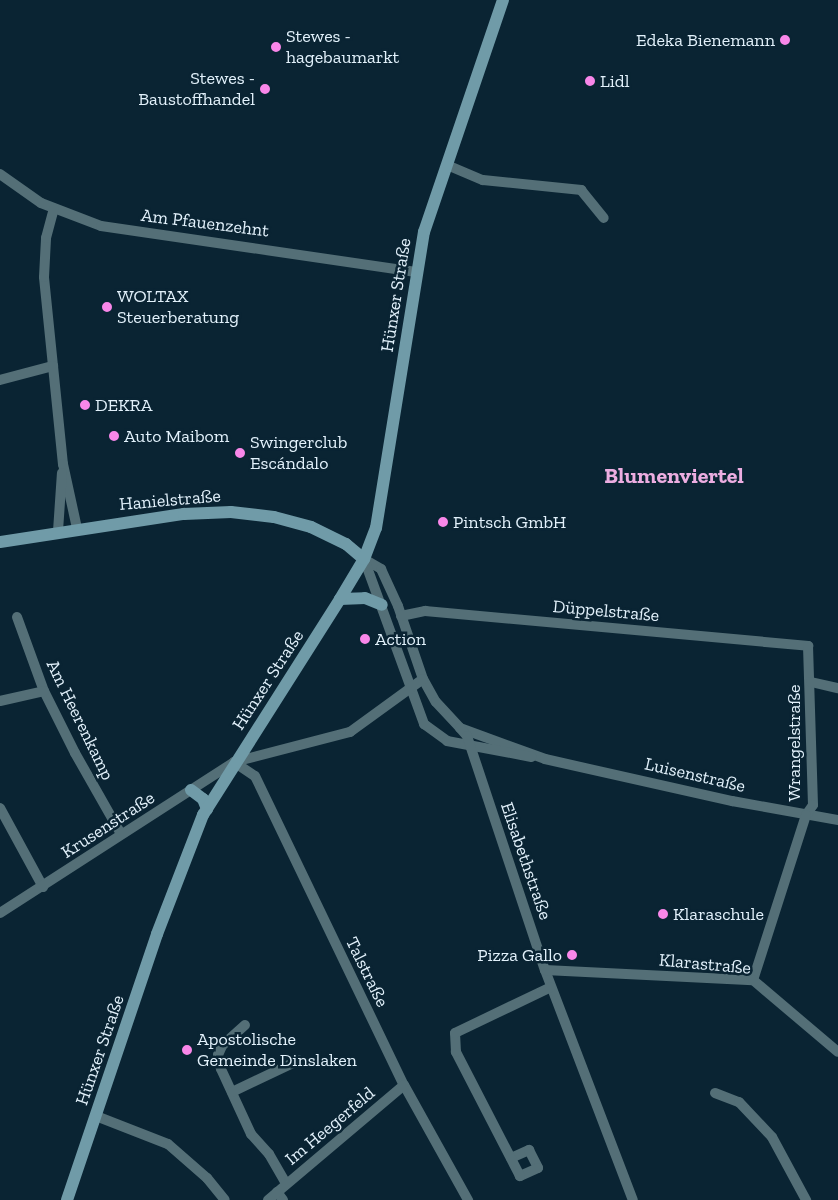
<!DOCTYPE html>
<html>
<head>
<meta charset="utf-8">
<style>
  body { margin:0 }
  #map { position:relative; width:838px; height:1200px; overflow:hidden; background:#0a2433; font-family:"Zilla Slab",serif }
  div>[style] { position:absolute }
  .street>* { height:10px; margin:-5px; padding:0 5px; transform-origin:5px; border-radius:5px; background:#546f77 }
  .secondary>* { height:12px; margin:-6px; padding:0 6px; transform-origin:6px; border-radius:6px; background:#709ba8 }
  .dots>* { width:14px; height:14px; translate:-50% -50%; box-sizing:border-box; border:2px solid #0a2433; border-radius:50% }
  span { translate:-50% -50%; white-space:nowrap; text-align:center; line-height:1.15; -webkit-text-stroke:5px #0a2433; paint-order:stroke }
  .poi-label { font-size:18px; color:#e2f1fb }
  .left { translate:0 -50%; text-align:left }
  .right { translate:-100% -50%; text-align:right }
  .street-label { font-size:18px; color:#e2f1fb }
  .district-label { font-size:22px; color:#ecade1; font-weight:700 }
</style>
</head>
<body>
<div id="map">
  <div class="street">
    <div style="left:447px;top:165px;width:39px;rotate:23deg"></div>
    <div style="left:483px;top:180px;width:99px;rotate:5.8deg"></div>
    <div style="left:581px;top:190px;width:36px;rotate:51deg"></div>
    <div style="left:0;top:174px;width:50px;rotate:35.3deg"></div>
    <div style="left:41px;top:203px;width:64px;rotate:21deg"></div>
    <div style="left:101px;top:226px;width:320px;rotate:8.3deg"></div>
    <div style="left:53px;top:366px;width:89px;rotate:-95.8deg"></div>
    <div style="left:44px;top:277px;width:39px;rotate:-87deg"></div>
    <div style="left:46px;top:238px;width:30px;rotate:-75deg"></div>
    <div style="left:0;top:380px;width:55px;rotate:-14.8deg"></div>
    <div style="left:53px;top:366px;width:99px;rotate:84.2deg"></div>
    <div style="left:63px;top:464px;width:66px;rotate:77.7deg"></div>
    <div style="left:58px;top:531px;width:58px;rotate:-86.1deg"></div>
    <div style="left:364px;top:559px;width:20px;rotate:30deg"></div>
    <div style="left:381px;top:569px;width:41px;rotate:65.3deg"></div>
    <div style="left:398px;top:606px;width:77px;rotate:71.1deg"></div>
    <div style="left:423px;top:679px;width:26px;rotate:61deg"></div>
    <div style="left:436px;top:702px;width:35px;rotate:47deg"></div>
    <div style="left:460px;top:728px;width:90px;rotate:20deg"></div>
    <div style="left:545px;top:759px;width:192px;rotate:12.7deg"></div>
    <div style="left:732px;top:801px;width:108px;rotate:10.2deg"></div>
    <div style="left:364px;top:559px;width:176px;rotate:70deg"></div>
    <div style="left:424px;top:724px;width:29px;rotate:36deg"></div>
    <div style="left:447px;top:741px;width:86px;rotate:10.7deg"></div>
    <div style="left:401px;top:616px;width:25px;rotate:-12deg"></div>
    <div style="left:425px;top:611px;width:385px;rotate:5.2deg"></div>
    <div style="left:808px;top:646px;width:159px;rotate:88.2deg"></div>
    <div style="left:813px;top:805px;width:12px;rotate:125deg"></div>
    <div style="left:806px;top:815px;width:173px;rotate:107.8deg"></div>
    <div style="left:17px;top:617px;width:79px;rotate:70deg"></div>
    <div style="left:44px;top:691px;width:69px;rotate:63.4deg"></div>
    <div style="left:75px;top:753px;width:93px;rotate:60.4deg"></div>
    <div style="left:811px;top:682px;width:28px;rotate:13deg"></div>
    <div style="left:0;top:701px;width:45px;rotate:-12.8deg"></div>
    <div style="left:460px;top:728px;width:11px;rotate:49deg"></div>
    <div style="left:467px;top:736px;width:247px;rotate:71.6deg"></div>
    <div style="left:545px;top:970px;width:246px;rotate:69.1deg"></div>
    <div style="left:234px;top:762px;width:25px;rotate:34deg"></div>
    <div style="left:255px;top:776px;width:343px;rotate:64.3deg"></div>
    <div style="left:404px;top:1085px;width:132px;rotate:60.9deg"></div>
    <div style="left:0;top:808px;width:90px;rotate:61.4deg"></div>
    <div style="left:0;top:913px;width:278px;rotate:-32.8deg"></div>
    <div style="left:234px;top:762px;width:120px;rotate:-14.5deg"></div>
    <div style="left:350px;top:732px;width:90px;rotate:-36deg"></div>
    <div style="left:545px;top:970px;width:208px;rotate:2.8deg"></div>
    <div style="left:753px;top:980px;width:111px;rotate:40.3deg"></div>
    <div style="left:245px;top:1025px;width:31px;rotate:138deg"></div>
    <div style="left:222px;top:1046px;width:10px;rotate:114deg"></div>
    <div style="left:218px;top:1055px;width:14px;rotate:78deg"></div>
    <div style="left:221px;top:1069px;width:72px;rotate:65.2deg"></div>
    <div style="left:251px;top:1134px;width:27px;rotate:48deg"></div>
    <div style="left:269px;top:1154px;width:34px;rotate:60deg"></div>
    <div style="left:232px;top:1092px;width:74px;rotate:-25.5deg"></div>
    <div style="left:715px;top:1093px;width:26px;rotate:21deg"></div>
    <div style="left:739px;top:1102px;width:48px;rotate:46.7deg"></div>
    <div style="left:772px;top:1137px;width:72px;rotate:61.6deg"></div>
    <div style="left:96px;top:1116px;width:77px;rotate:21.3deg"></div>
    <div style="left:168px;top:1144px;width:52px;rotate:41.1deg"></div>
    <div style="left:207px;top:1178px;width:28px;rotate:51deg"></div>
    <div style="left:511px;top:1158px;width:20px;rotate:-24deg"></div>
    <div style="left:529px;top:1150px;width:20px;rotate:63deg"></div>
    <div style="left:538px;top:1168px;width:20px;rotate:156deg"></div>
    <div style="left:520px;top:1176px;width:140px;rotate:-117.3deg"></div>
    <div style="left:456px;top:1052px;width:19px;rotate:-93deg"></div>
    <div style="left:455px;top:1033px;width:106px;rotate:-25.6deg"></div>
    <div style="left:277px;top:1192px;width:10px;rotate:53deg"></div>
    <div style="left:268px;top:1200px;width:178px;rotate:-40.2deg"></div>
  </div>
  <div class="secondary">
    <div style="left:0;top:542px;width:186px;rotate:-8.7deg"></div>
    <div style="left:184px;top:514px;width:47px;rotate:-2.4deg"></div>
    <div style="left:231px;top:512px;width:43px;rotate:6.6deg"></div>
    <div style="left:274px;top:517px;width:38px;rotate:15deg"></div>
    <div style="left:311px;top:527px;width:39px;rotate:26deg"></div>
    <div style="left:346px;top:544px;width:23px;rotate:40deg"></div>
    <div style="left:340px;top:599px;width:25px;rotate:-2deg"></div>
    <div style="left:365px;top:598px;width:18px;rotate:22deg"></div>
    <div style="left:191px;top:790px;width:15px;rotate:37deg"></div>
    <div style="left:203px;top:799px;width:11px;rotate:68deg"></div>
    <div style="left:67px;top:1200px;width:281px;rotate:-71.3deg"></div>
    <div style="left:157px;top:934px;width:128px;rotate:-68.9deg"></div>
    <div style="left:203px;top:815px;width:256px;rotate:-57.6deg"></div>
    <div style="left:340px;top:599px;width:47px;rotate:-59deg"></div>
    <div style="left:364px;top:559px;width:33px;rotate:-69deg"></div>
    <div style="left:376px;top:528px;width:300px;rotate:-80.8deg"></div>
    <div style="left:424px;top:232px;width:245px;rotate:-71.2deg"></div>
  </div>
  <div class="dots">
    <div style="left:785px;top:40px;background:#f987e9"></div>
    <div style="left:276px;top:47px;background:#f987e9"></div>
    <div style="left:590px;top:81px;background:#f987e9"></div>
    <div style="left:265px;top:89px;background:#f987e9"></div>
    <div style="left:107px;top:307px;background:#f987e9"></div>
    <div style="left:85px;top:405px;background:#f987e9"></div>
    <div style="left:114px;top:436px;background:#f987e9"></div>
    <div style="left:240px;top:453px;background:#f987e9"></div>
    <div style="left:443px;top:522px;background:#f987e9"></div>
    <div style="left:365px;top:639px;background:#f987e9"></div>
    <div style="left:663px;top:914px;background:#f987e9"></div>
    <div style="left:572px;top:955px;background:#f987e9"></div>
    <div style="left:187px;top:1050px;background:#f987e9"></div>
  </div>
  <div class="poi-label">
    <span class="left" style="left:286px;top:47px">Stewes -<br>hagebaumarkt</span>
    <span class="right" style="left:775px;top:40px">Edeka Bienemann</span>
    <span class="right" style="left:255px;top:89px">Stewes -<br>Baustoffhandel</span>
    <span class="left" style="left:600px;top:81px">Lidl</span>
    <span class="left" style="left:117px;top:307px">WOLTAX<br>Steuerberatung</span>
    <span class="left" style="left:95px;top:405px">DEKRA</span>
    <span class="left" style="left:124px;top:436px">Auto Maibom</span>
    <span class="left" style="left:250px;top:453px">Swingerclub<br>Escándalo</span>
    <span class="left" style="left:453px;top:522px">Pintsch GmbH</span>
    <span class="left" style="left:375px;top:639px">Action</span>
    <span class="left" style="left:673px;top:914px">Klaraschule</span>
    <span class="right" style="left:562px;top:955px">Pizza Gallo</span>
    <span class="left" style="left:197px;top:1050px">Apostolische<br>Gemeinde Dinslaken</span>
  </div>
  <div class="street-label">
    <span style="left:205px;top:223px;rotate:7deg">Am Pfauenzehnt</span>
    <span style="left:396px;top:295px;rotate:-81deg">Hünxer Straße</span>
    <span style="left:170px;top:500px;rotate:-5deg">Hanielstraße</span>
    <span style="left:606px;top:611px;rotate:5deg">Düppelstraße</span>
    <span style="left:268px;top:680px;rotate:-57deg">Hünxer Straße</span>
    <span style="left:80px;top:720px;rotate:64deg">Am Heerenkamp</span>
    <span style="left:794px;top:743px;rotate:-90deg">Wrangelstraße</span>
    <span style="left:695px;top:775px;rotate:13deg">Luisenstraße</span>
    <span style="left:108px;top:825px;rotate:-33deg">Krusenstraße</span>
    <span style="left:526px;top:861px;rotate:71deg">Elisabethstraße</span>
    <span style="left:705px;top:964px;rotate:5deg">Klarastraße</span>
    <span style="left:367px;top:972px;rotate:64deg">Talstraße</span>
    <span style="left:100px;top:1050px;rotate:-71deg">Hünxer Straße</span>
    <span style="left:330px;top:1126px;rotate:-40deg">Im Heegerfeld</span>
  </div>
  <div class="district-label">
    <span style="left:674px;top:476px">Blumenviertel</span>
  </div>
</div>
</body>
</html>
